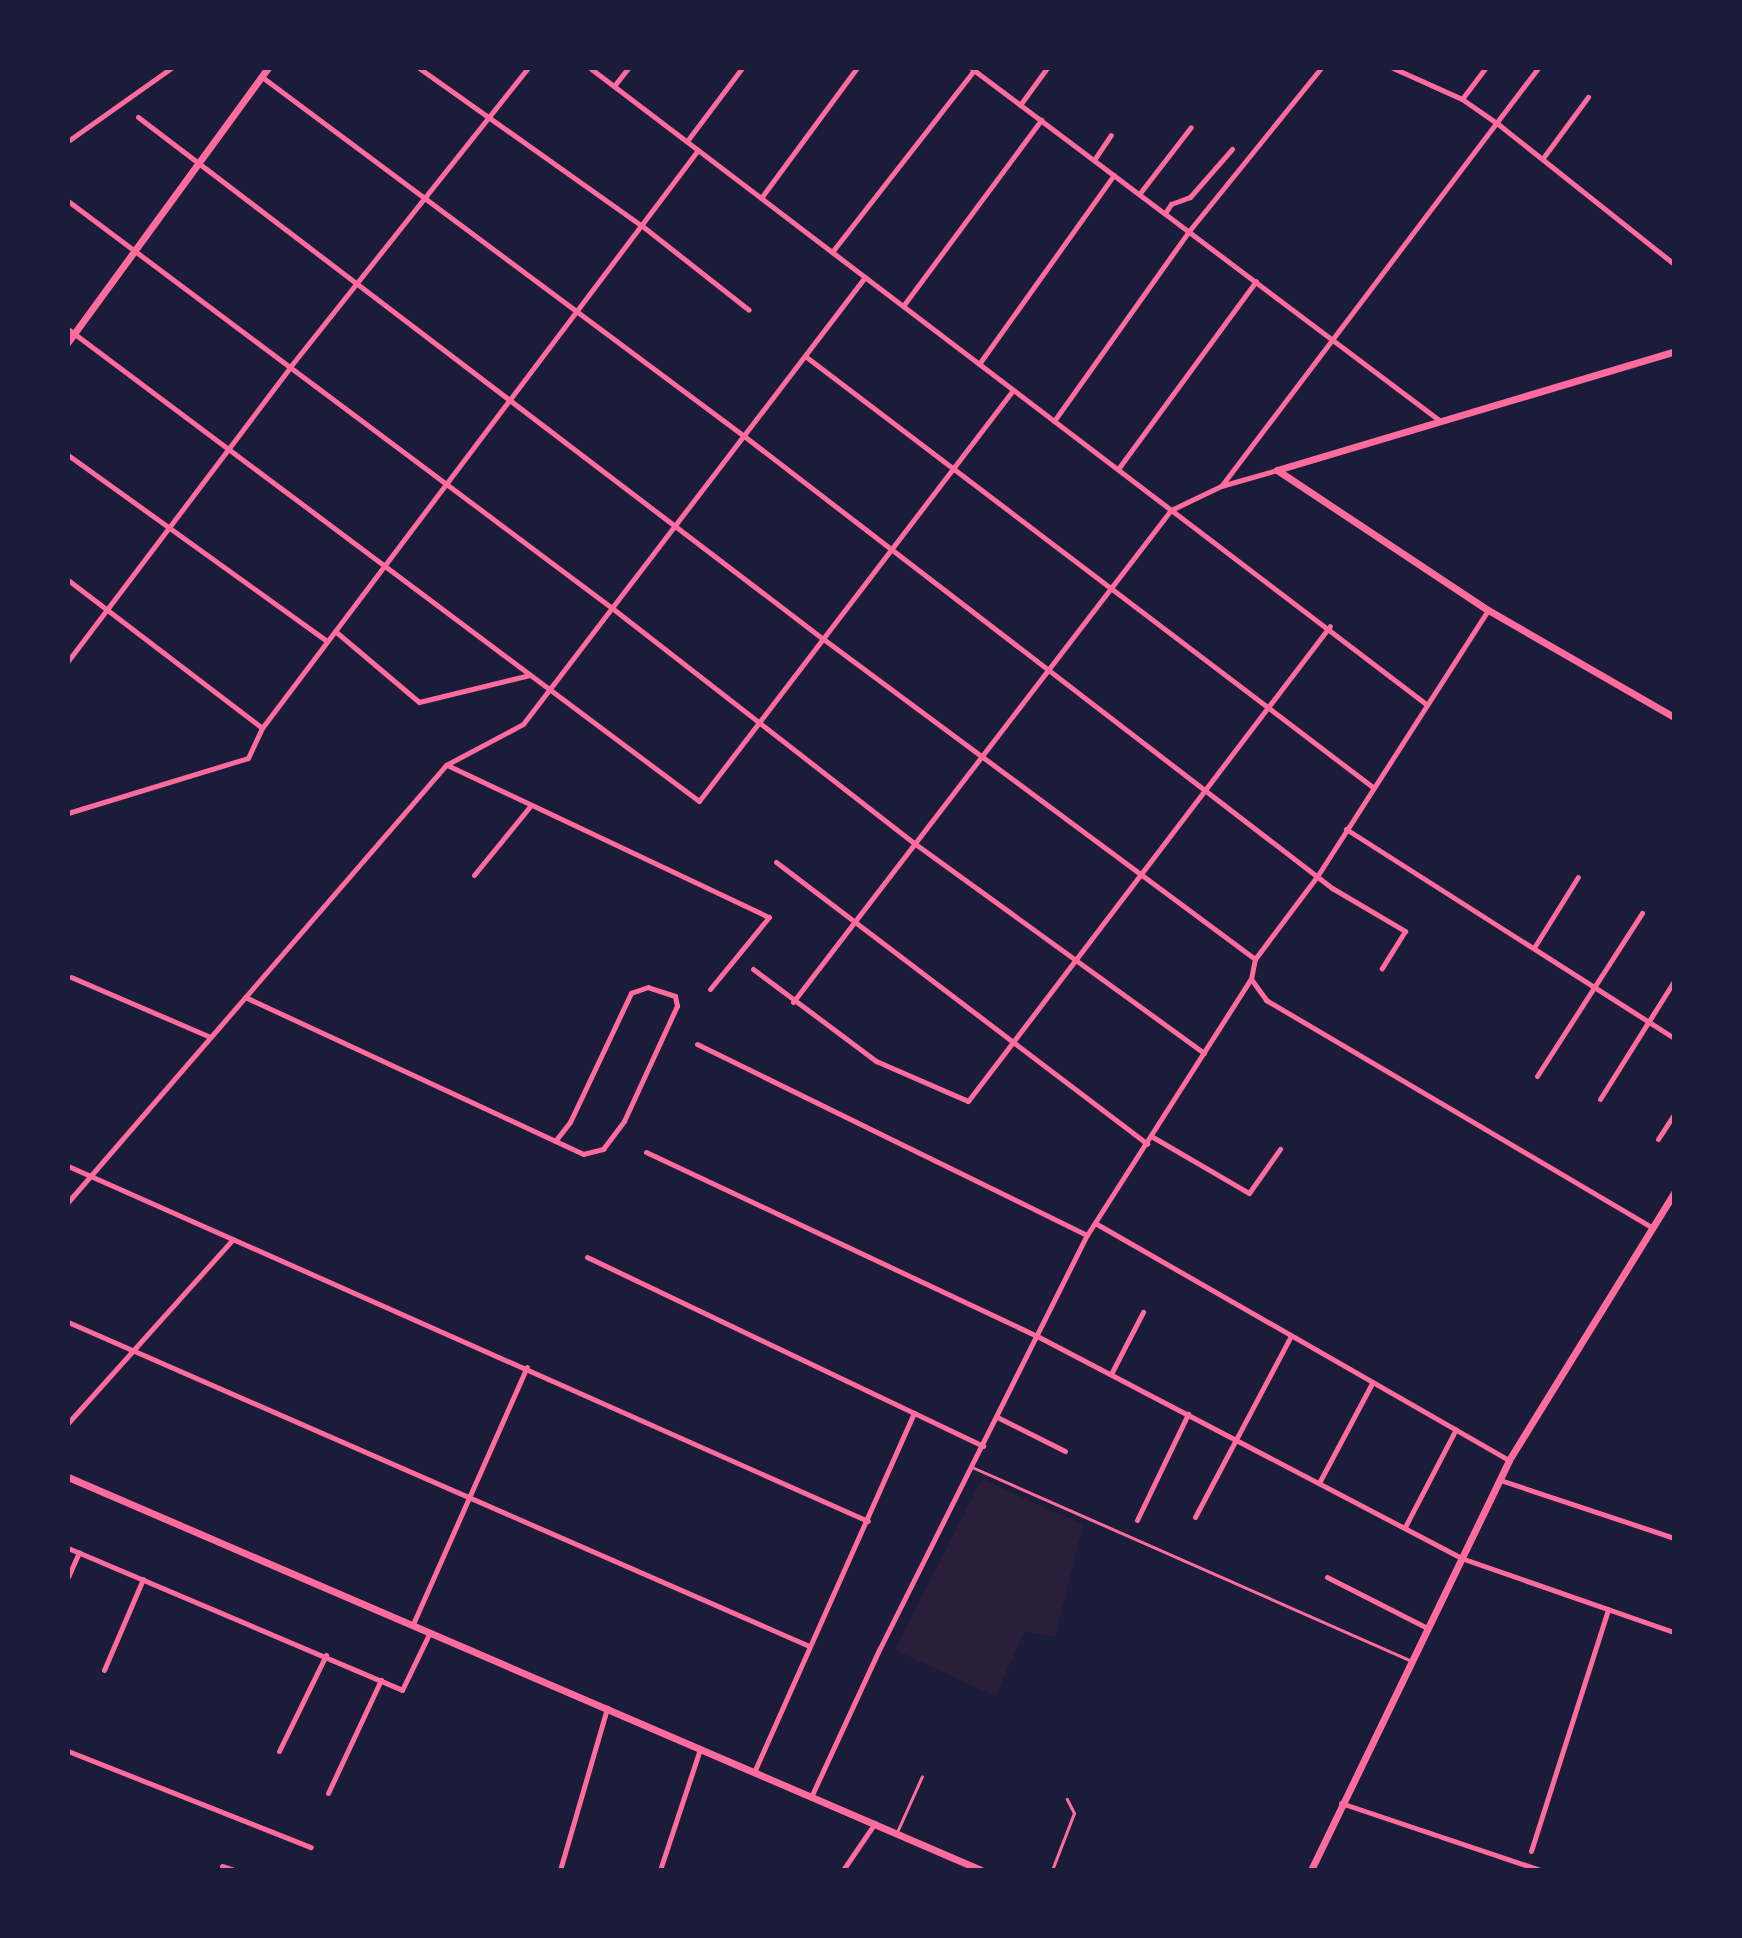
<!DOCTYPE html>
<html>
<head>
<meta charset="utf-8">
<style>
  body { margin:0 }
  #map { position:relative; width:1742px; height:1938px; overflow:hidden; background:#1b1b3a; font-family:"IBM Plex Serif",serif }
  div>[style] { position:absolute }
  .green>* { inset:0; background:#2a1e3b }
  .service>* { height:3px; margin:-1.5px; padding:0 1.5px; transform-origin:1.5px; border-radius:1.5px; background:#ff6b9d }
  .minor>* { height:5px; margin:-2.5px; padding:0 2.5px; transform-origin:2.5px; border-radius:2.5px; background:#ff6b9d }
  .tertiary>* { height:7px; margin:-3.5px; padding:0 3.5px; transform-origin:3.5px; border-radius:3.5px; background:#ff6b9d }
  span { translate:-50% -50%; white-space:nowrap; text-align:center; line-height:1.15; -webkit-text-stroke:8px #1b1b3a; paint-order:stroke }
  .frame { position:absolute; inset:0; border:70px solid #1b1b3a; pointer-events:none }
</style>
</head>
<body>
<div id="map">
  <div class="green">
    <div style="clip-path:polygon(982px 1479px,1083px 1525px,1055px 1637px,1025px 1631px,995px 1696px,895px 1650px)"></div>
  </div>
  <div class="service">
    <div style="left:974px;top:1468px;width:476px;rotate:23.8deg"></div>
    <div style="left:897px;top:1832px;width:61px;rotate:-65.9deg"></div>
    <div style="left:1052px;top:1870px;width:61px;rotate:-68.9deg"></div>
    <div style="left:1074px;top:1813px;width:16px;rotate:-117deg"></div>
  </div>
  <div class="minor">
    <div style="left:419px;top:68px;width:272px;rotate:35.3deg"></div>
    <div style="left:641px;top:225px;width:137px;rotate:38.2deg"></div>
    <div style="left:590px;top:68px;width:1050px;rotate:37.26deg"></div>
    <div style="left:971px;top:68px;width:586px;rotate:36.95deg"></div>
    <div style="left:1393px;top:68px;width:76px;rotate:24.2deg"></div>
    <div style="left:1462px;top:99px;width:44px;rotate:34.8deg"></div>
    <div style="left:1498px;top:124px;width:225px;rotate:38.5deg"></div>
    <div style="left:262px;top:77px;width:601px;rotate:36.68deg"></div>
    <div style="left:744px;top:436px;width:742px;rotate:37.55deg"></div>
    <div style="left:1332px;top:888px;width:85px;rotate:30.5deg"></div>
    <div style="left:1405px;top:931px;width:44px;rotate:121.9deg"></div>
    <div style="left:614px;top:86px;width:23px;rotate:-52deg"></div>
    <div style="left:1462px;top:99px;width:39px;rotate:-53deg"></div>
    <div style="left:1020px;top:105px;width:46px;rotate:-53.9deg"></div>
    <div style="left:138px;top:117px;width:860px;rotate:37.3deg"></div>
    <div style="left:822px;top:638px;width:539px;rotate:36.55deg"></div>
    <div style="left:68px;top:141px;width:126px;rotate:-35.3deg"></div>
    <div style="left:687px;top:141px;width:91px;rotate:-53deg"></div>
    <div style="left:1543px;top:158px;width:76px;rotate:-53.6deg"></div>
    <div style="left:1094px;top:160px;width:30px;rotate:-56deg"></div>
    <div style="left:1140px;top:193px;width:83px;rotate:-52.3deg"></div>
    <div style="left:761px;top:198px;width:162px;rotate:-53.6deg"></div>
    <div style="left:68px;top:201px;width:679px;rotate:36.8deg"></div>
    <div style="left:612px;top:608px;width:383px;rotate:37.9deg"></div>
    <div style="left:914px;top:843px;width:358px;rotate:35.9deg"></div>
    <div style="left:1165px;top:213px;width:11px;rotate:-56deg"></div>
    <div style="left:1171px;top:204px;width:20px;rotate:-20deg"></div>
    <div style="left:1190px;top:197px;width:64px;rotate:-48.8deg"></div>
    <div style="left:832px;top:252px;width:231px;rotate:-52deg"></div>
    <div style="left:903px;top:306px;width:232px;rotate:-53.4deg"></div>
    <div style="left:68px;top:329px;width:788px;rotate:36.8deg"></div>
    <div style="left:699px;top:801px;width:517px;rotate:-52.62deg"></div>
    <div style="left:805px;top:356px;width:714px;rotate:37.21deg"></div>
    <div style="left:979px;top:364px;width:232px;rotate:-54.5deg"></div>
    <div style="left:1054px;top:421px;width:233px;rotate:-54.6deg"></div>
    <div style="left:1189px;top:231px;width:210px;rotate:-51deg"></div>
    <div style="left:68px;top:455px;width:319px;rotate:35.7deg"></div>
    <div style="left:1118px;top:469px;width:233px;rotate:-53.7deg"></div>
    <div style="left:1222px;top:485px;width:523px;rotate:-52.85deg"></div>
    <div style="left:68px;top:580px;width:243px;rotate:37.3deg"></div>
    <div style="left:335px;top:631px;width:110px;rotate:40.2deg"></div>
    <div style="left:419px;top:702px;width:114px;rotate:-13.7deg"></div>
    <div style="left:68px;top:661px;width:368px;rotate:-52.9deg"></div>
    <div style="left:290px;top:367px;width:382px;rotate:-51.5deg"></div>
    <div style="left:447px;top:765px;width:356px;rotate:25.3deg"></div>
    <div style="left:769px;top:917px;width:93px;rotate:129.3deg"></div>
    <div style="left:68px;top:813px;width:188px;rotate:-17deg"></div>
    <div style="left:248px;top:758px;width:33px;rotate:-65deg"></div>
    <div style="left:262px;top:728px;width:724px;rotate:-52.97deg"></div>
    <div style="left:1346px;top:829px;width:389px;rotate:32.5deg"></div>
    <div style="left:776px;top:862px;width:466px;rotate:37.2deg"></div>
    <div style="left:474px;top:875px;width:90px;rotate:-50.8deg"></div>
    <div style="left:1535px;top:946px;width:81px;rotate:-58.1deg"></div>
    <div style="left:753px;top:969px;width:154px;rotate:36.8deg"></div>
    <div style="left:876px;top:1061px;width:100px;rotate:23.5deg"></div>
    <div style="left:968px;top:1101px;width:597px;rotate:-52.69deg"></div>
    <div style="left:71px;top:977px;width:151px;rotate:23.3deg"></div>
    <div style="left:1251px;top:979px;width:26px;rotate:54deg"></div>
    <div style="left:1266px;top:1000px;width:447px;rotate:30.5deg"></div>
    <div style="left:245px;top:997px;width:373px;rotate:24.9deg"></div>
    <div style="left:583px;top:1154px;width:21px;rotate:-14deg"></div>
    <div style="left:603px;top:1149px;width:35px;rotate:-53deg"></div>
    <div style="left:624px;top:1121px;width:127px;rotate:-65.3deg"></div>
    <div style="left:677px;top:1006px;width:10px;rotate:-101deg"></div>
    <div style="left:675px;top:996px;width:28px;rotate:-162deg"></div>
    <div style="left:648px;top:987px;width:18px;rotate:161deg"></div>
    <div style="left:631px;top:993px;width:143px;rotate:115.3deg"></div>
    <div style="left:570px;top:1122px;width:24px;rotate:128deg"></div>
    <div style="left:793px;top:1002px;width:620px;rotate:-52.47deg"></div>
    <div style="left:1171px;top:510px;width:55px;rotate:-25.6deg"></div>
    <div style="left:1221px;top:486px;width:58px;rotate:-15.9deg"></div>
    <div style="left:697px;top:1044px;width:434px;rotate:26.1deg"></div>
    <div style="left:1537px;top:1076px;width:194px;rotate:-57.2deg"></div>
    <div style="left:1600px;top:1099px;width:139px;rotate:-57.9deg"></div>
    <div style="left:1151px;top:1136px;width:113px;rotate:30.2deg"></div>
    <div style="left:1249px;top:1193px;width:54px;rotate:-54.8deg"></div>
    <div style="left:1658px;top:1139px;width:30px;rotate:-57deg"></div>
    <div style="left:646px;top:1152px;width:432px;rotate:25.2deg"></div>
    <div style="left:1037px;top:1336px;width:479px;rotate:27.6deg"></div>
    <div style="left:1461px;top:1558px;width:225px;rotate:19.2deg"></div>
    <div style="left:68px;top:1166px;width:875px;rotate:23.93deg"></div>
    <div style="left:68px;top:1202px;width:578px;rotate:-49.14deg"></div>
    <div style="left:446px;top:765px;width:87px;rotate:-28deg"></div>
    <div style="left:523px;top:724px;width:563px;rotate:-52.58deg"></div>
    <div style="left:1095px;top:1223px;width:477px;rotate:29.8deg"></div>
    <div style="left:587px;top:1257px;width:439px;rotate:25.5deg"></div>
    <div style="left:68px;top:1322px;width:807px;rotate:23.61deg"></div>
    <div style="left:1111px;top:1374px;width:70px;rotate:-62.7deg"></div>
    <div style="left:997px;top:1417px;width:76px;rotate:26.6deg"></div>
    <div style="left:68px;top:1423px;width:247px;rotate:-48.1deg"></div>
    <div style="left:1500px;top:1480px;width:183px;rotate:18.4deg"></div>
    <div style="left:1320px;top:1481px;width:111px;rotate:-62deg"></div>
    <div style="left:1195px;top:1517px;width:205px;rotate:-62.1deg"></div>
    <div style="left:1137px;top:1520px;width:118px;rotate:-64.3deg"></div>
    <div style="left:1405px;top:1527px;width:110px;rotate:-62.5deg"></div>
    <div style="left:68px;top:1548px;width:363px;rotate:23deg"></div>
    <div style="left:402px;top:1690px;width:64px;rotate:-64.2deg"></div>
    <div style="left:68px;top:1577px;width:27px;rotate:-66deg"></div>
    <div style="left:1327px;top:1577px;width:112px;rotate:27deg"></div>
    <div style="left:413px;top:1624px;width:281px;rotate:-66.1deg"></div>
    <div style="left:104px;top:1670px;width:99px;rotate:-66.8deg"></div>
    <div style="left:68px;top:1751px;width:261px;rotate:21.6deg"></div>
    <div style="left:279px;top:1751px;width:107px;rotate:-63.9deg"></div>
    <div style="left:755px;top:1770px;width:391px;rotate:-66deg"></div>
    <div style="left:328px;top:1793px;width:125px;rotate:-64.9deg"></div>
    <div style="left:811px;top:1797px;width:164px;rotate:-65.2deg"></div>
    <div style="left:880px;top:1648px;width:462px;rotate:-63.4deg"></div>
    <div style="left:1087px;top:1235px;width:304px;rotate:-57.4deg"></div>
    <div style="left:1251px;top:979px;width:20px;rotate:-79deg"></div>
    <div style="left:1255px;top:959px;width:105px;rotate:-53.1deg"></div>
    <div style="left:1318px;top:875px;width:315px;rotate:-57.3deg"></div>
    <div style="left:1341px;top:1803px;width:210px;rotate:18.6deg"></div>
    <div style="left:1531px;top:1851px;width:254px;rotate:-72.3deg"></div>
    <div style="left:222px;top:1866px;width:13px;rotate:18deg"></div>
    <div style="left:560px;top:1870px;width:169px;rotate:-73.8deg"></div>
    <div style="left:660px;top:1870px;width:127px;rotate:-71.7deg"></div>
    <div style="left:843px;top:1870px;width:57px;rotate:-55.8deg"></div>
  </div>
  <div class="tertiary">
    <div style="left:68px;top:342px;width:339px;rotate:-53.9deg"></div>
    <div style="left:1277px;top:470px;width:253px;rotate:33.6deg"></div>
    <div style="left:1488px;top:610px;width:215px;rotate:29.9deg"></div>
    <div style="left:1277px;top:470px;width:414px;rotate:-16.6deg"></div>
    <div style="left:68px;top:1477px;width:994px;rotate:23.29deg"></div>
    <div style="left:1311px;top:1870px;width:455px;rotate:-64.2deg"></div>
    <div style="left:1509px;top:1460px;width:314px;rotate:-58.3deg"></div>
  </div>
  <div class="frame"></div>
</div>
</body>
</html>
